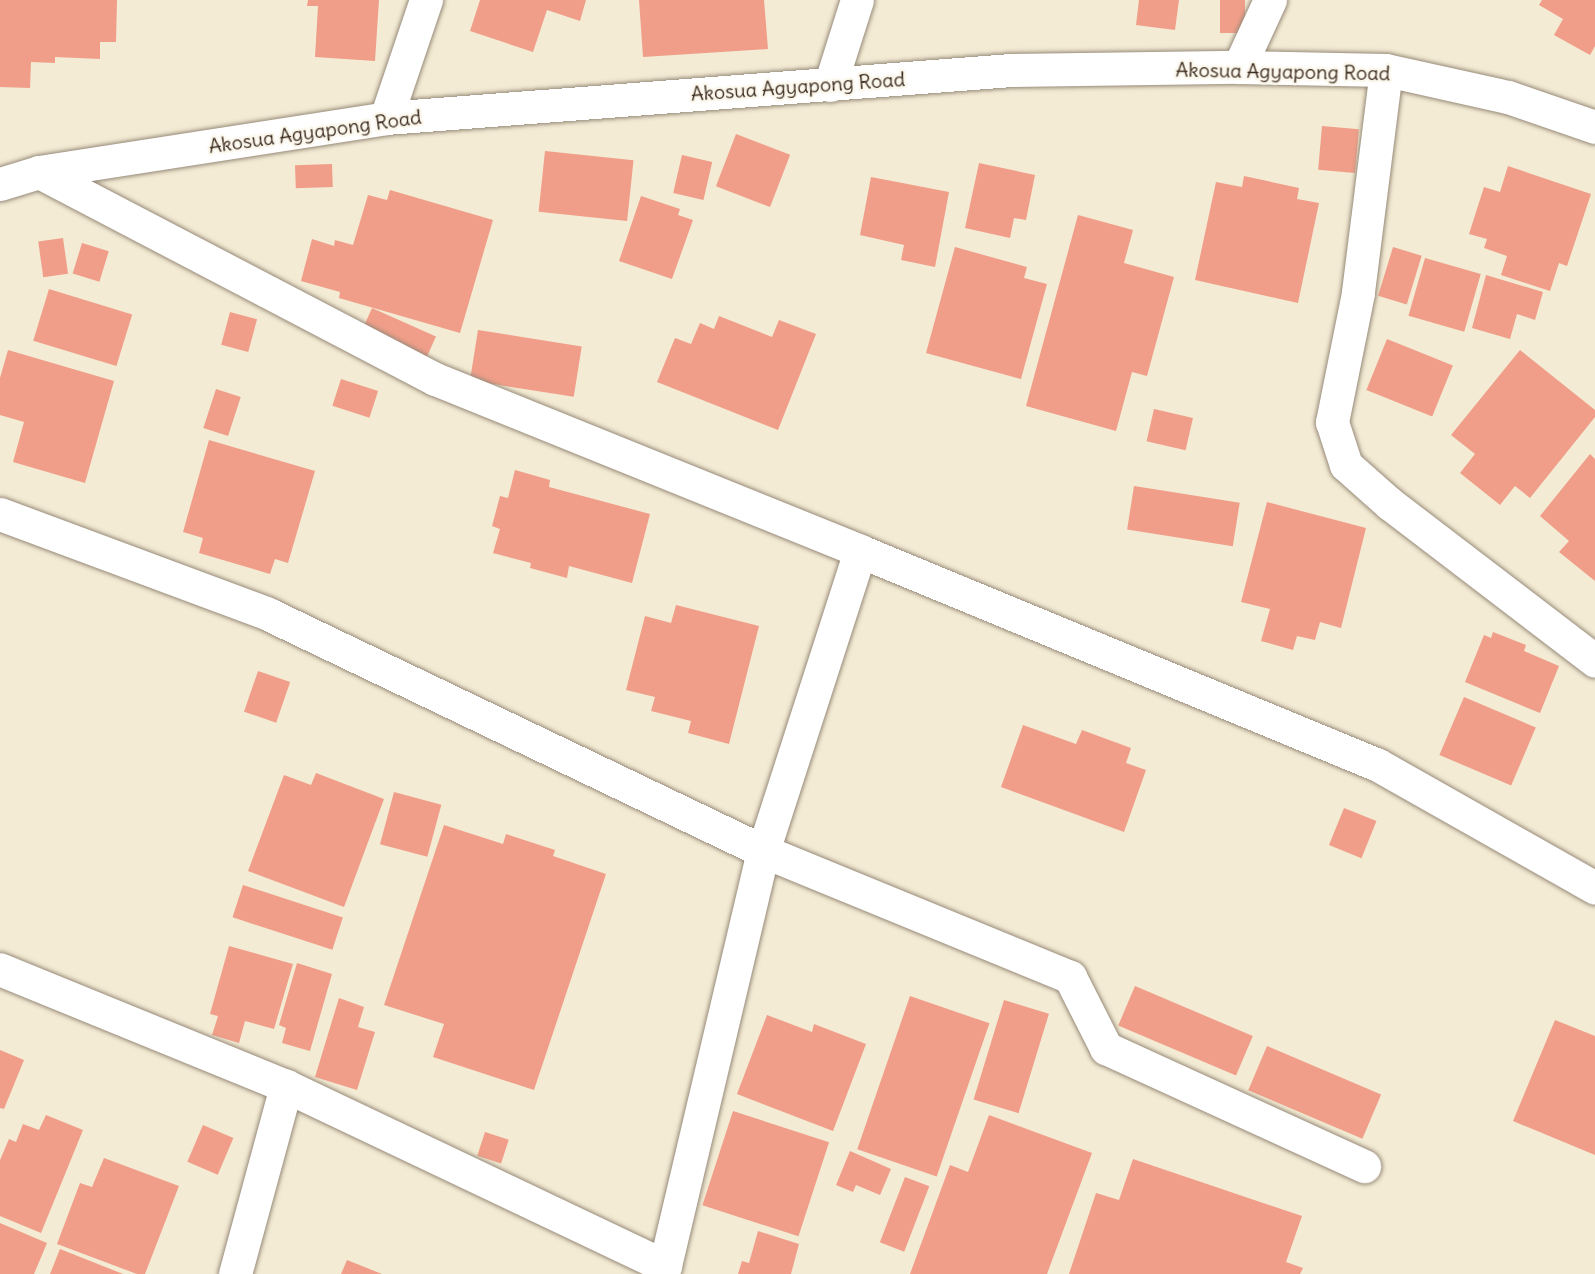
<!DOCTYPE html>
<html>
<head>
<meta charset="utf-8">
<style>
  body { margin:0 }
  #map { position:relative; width:1595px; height:1274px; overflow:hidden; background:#f3ebd4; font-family:Delius,sans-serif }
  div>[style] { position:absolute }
  .building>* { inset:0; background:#f09e89; transform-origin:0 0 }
  .roads { filter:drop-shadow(0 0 2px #978a79) drop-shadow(0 0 2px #978a79) }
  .minor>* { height:33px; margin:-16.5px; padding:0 16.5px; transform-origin:16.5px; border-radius:16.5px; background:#fff }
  span { translate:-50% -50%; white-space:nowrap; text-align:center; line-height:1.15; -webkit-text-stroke:5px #fbf7ec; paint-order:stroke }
  .street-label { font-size:20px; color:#3b2a1e }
</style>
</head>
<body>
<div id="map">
  <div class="building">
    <div style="clip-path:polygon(0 0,117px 0,116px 42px,100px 42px,100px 59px,55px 57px,55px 63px,31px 62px,30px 88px,0 87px)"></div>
    <div style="clip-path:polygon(308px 0,379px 0,375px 61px,315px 57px,318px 6px,307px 6px)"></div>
    <div style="clip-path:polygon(480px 0,586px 0,580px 21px,547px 10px,533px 52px,470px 31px)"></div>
    <div style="clip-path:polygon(639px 0,764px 0,768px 49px,643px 57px)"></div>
    <div style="clip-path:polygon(1139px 0,1179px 0,1175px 30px,1136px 25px)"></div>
    <div style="left:1220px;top:0;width:25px;height:33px"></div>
    <div style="clip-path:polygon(1542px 0,1595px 0,1595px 46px,1590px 55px,1554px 35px,1563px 19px,1539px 5px)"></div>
    <div style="left:1322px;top:126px;width:37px;height:44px;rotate:5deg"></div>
    <div style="left:736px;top:134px;width:58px;height:56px;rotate:21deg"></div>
    <div style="left:545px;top:151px;width:89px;height:61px;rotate:6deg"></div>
    <div style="left:682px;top:155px;width:31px;height:39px;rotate:13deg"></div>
    <div style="clip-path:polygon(979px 163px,1035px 175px,1026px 220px,1014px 218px,1010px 238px,965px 228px)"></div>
    <div style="left:332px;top:164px;width:23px;height:37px;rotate:88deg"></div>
    <div style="clip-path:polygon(1508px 166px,1591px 194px,1567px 266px,1559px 263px,1550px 291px,1501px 275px,1507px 256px,1484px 248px,1487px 239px,1469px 234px,1484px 187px,1500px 192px)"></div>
    <div style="clip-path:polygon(1244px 176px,1299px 188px,1297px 199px,1319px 203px,1298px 303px,1195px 280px,1216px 182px,1242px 187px)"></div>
    <div style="clip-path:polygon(871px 177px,949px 192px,935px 267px,901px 260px,904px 245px,860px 235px)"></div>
    <div style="clip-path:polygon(390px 190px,493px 220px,460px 333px,339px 298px,340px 292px,301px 281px,312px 239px,334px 246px,335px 240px,353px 245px,368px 195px,387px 200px)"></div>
    <div style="clip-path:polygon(641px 196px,680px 209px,678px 215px,693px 220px,672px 279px,619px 261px)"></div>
    <div style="clip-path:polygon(1078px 215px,1133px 230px,1124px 263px,1174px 277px,1147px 376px,1132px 372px,1116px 431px,1026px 406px)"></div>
    <div style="left:63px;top:238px;width:36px;height:25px;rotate:82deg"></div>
    <div style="left:82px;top:243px;width:28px;height:32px;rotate:17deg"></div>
    <div style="clip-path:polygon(955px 247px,1027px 267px,1024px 278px,1047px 284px,1021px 379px,926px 353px)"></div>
    <div style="left:1393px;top:247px;width:30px;height:51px;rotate:17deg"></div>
    <div style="left:1425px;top:258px;width:58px;height:60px;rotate:16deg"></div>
    <div style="clip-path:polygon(1486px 275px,1543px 292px,1535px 320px,1517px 314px,1510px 339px,1472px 328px)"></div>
    <div style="left:49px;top:289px;width:87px;height:54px;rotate:17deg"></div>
    <div style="left:372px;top:308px;width:70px;height:25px;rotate:24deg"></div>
    <div style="left:230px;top:312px;width:28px;height:34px;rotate:15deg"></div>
    <div style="clip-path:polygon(719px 316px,772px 337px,779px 320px,816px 334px,778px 430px,657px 382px,675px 338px,691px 344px,700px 323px,714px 329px)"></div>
    <div style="left:478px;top:330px;width:105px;height:51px;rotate:9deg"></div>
    <div style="left:1387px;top:339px;width:71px;height:55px;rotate:22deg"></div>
    <div style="clip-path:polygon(8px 350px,114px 381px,85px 483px,13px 462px,24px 422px,0 415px,0 378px)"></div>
    <div style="clip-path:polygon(1520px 350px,1595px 410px,1595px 417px,1530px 498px,1515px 486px,1500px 505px,1460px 473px,1475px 454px,1451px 435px)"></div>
    <div style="left:341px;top:379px;width:39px;height:28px;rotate:18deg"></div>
    <div style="left:216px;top:389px;width:26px;height:41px;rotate:18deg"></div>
    <div style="left:1154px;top:409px;width:40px;height:33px;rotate:13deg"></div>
    <div style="clip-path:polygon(209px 440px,315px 471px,288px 563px,275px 559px,270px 574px,199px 553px,203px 538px,183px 532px)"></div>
    <div style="clip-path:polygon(1590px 454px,1595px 459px,1595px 581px,1559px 552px,1569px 541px,1540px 516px)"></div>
    <div style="clip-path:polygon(515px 470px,550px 480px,549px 487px,650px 514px,632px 583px,569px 566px,567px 578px,530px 568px,531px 563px,493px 553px,500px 529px,492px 526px,500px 496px,508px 498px)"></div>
    <div style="left:1134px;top:486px;width:107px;height:44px;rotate:9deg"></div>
    <div style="clip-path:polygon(1267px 502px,1366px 528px,1341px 628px,1320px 622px,1315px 640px,1297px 636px,1293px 650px,1261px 641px,1270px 609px,1241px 602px)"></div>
    <div style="clip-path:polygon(676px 605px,759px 626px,729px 744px,688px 733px,691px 721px,651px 711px,655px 697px,626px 690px,645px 616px,671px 623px)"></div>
    <div style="clip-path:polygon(1493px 632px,1526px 645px,1524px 651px,1559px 666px,1540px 713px,1465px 682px,1484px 635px,1491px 638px)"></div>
    <div style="left:258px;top:671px;width:34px;height:43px;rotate:19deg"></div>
    <div style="left:1464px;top:697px;width:78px;height:63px;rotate:23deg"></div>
    <div style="clip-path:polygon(1023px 725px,1076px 744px,1082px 730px,1131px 748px,1126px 763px,1146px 770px,1124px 832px,1001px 787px)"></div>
    <div style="clip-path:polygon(316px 773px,384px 799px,344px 907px,248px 871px,284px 775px,311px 785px)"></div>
    <div style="left:394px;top:792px;width:49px;height:54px;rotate:15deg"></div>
    <div style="left:1344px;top:808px;width:35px;height:40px;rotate:22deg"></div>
    <div style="clip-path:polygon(444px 825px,503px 844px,506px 834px,555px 850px,553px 856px,606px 874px,534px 1090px,433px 1057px,444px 1024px,384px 1005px)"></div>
    <div style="left:243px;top:885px;width:105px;height:34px;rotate:18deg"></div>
    <div style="clip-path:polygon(229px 946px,293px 964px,274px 1029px,245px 1021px,239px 1043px,212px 1035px,218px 1016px,210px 1014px)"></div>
    <div style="clip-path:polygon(297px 963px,332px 974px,310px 1051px,282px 1043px,286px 1028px,279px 1025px)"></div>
    <div style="left:1135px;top:986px;width:128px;height:43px;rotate:23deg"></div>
    <div style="left:910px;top:996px;width:84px;height:162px;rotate:19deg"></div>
    <div style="clip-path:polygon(339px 998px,364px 1007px,358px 1027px,375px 1032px,357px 1090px,315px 1077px)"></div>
    <div style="left:1004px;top:1000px;width:47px;height:104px;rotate:17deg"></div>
    <div style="clip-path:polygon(767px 1015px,812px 1032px,814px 1024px,866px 1044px,833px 1131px,737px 1094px)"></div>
    <div style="clip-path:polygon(1555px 1020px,1595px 1036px,1595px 1155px,1513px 1121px)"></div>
    <div style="left:1267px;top:1046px;width:124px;height:48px;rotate:23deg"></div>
    <div style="clip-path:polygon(0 1050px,24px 1060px,4px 1109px,0 1108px)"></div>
    <div style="left:733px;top:1111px;width:101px;height:99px;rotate:18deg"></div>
    <div style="clip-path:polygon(46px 1115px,83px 1130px,41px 1233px,0 1216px,0 1160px,9px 1139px,16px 1142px,23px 1124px,39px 1130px)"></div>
    <div style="clip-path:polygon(989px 1115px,1092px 1153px,1047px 1274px,910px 1274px,950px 1165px,968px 1172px)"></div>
    <div style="left:203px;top:1125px;width:33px;height:40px;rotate:23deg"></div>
    <div style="left:485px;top:1132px;width:25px;height:25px;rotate:18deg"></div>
    <div style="clip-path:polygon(850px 1151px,891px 1169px,880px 1195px,856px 1185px,853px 1192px,836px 1185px)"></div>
    <div style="clip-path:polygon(104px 1158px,179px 1186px,145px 1274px,137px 1274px,57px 1244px,80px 1183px,92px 1187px)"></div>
    <div style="clip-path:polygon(1133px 1159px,1302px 1216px,1286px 1262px,1303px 1268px,1300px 1274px,1069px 1274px,1096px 1193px,1119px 1200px)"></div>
    <div style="left:905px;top:1177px;width:26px;height:70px;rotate:21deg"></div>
    <div style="clip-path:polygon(0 1223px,47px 1243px,34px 1274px,0 1274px)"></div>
    <div style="clip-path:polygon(758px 1231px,799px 1244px,791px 1274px,738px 1274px,742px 1261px,749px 1263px)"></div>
    <div style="clip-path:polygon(60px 1249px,123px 1274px,50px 1274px)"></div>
    <div style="clip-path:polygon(347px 1260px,382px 1274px,341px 1274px)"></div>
  </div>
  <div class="roads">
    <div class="minor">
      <div style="left:1239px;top:67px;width:74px;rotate:-65.2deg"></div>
      <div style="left:1386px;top:70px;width:225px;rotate:97.2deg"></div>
      <div style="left:1358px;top:293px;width:132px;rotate:101.4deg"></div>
      <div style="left:1332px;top:422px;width:45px;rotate:72deg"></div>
      <div style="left:1346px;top:465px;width:59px;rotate:41.6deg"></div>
      <div style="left:1390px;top:504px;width:258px;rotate:37.4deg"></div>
      <div style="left:830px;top:85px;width:89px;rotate:-72.4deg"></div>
      <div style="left:386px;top:118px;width:125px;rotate:-71.3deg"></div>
      <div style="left:39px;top:172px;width:447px;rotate:27.6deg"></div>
      <div style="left:435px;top:379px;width:458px;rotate:22deg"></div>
      <div style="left:860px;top:551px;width:315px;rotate:107.9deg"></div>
      <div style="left:763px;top:851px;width:332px;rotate:22.3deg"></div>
      <div style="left:1070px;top:977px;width:80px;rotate:63.1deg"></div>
      <div style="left:1106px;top:1048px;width:284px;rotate:24.6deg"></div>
      <div style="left:0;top:184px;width:41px;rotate:-17.1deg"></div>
      <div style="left:39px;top:172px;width:351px;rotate:-8.8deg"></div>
      <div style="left:386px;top:118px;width:627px;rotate:-4.39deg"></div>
      <div style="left:1011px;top:70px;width:228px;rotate:-0.8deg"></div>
      <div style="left:1239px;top:67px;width:147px;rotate:1.2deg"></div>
      <div style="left:1386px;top:70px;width:125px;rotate:12.5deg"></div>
      <div style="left:1508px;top:97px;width:92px;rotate:19deg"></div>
      <div style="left:0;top:514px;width:284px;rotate:20.4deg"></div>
      <div style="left:266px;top:613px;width:551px;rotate:25.59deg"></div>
      <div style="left:763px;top:851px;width:426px;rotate:103.3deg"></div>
      <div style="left:665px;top:1266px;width:420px;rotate:-154.6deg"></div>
      <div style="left:286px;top:1086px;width:309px;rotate:-157.8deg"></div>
      <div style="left:860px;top:551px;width:560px;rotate:22.45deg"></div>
      <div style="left:1378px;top:765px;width:249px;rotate:29.5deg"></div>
      <div style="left:235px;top:1274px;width:195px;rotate:-74.8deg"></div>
    </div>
  </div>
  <div class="street-label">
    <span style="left:1283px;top:71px;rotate:1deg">Akosua Agyapong Road</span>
    <span style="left:798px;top:86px;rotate:-4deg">Akosua Agyapong Road</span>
    <span style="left:315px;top:131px;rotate:-8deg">Akosua Agyapong Road</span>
  </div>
</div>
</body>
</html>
